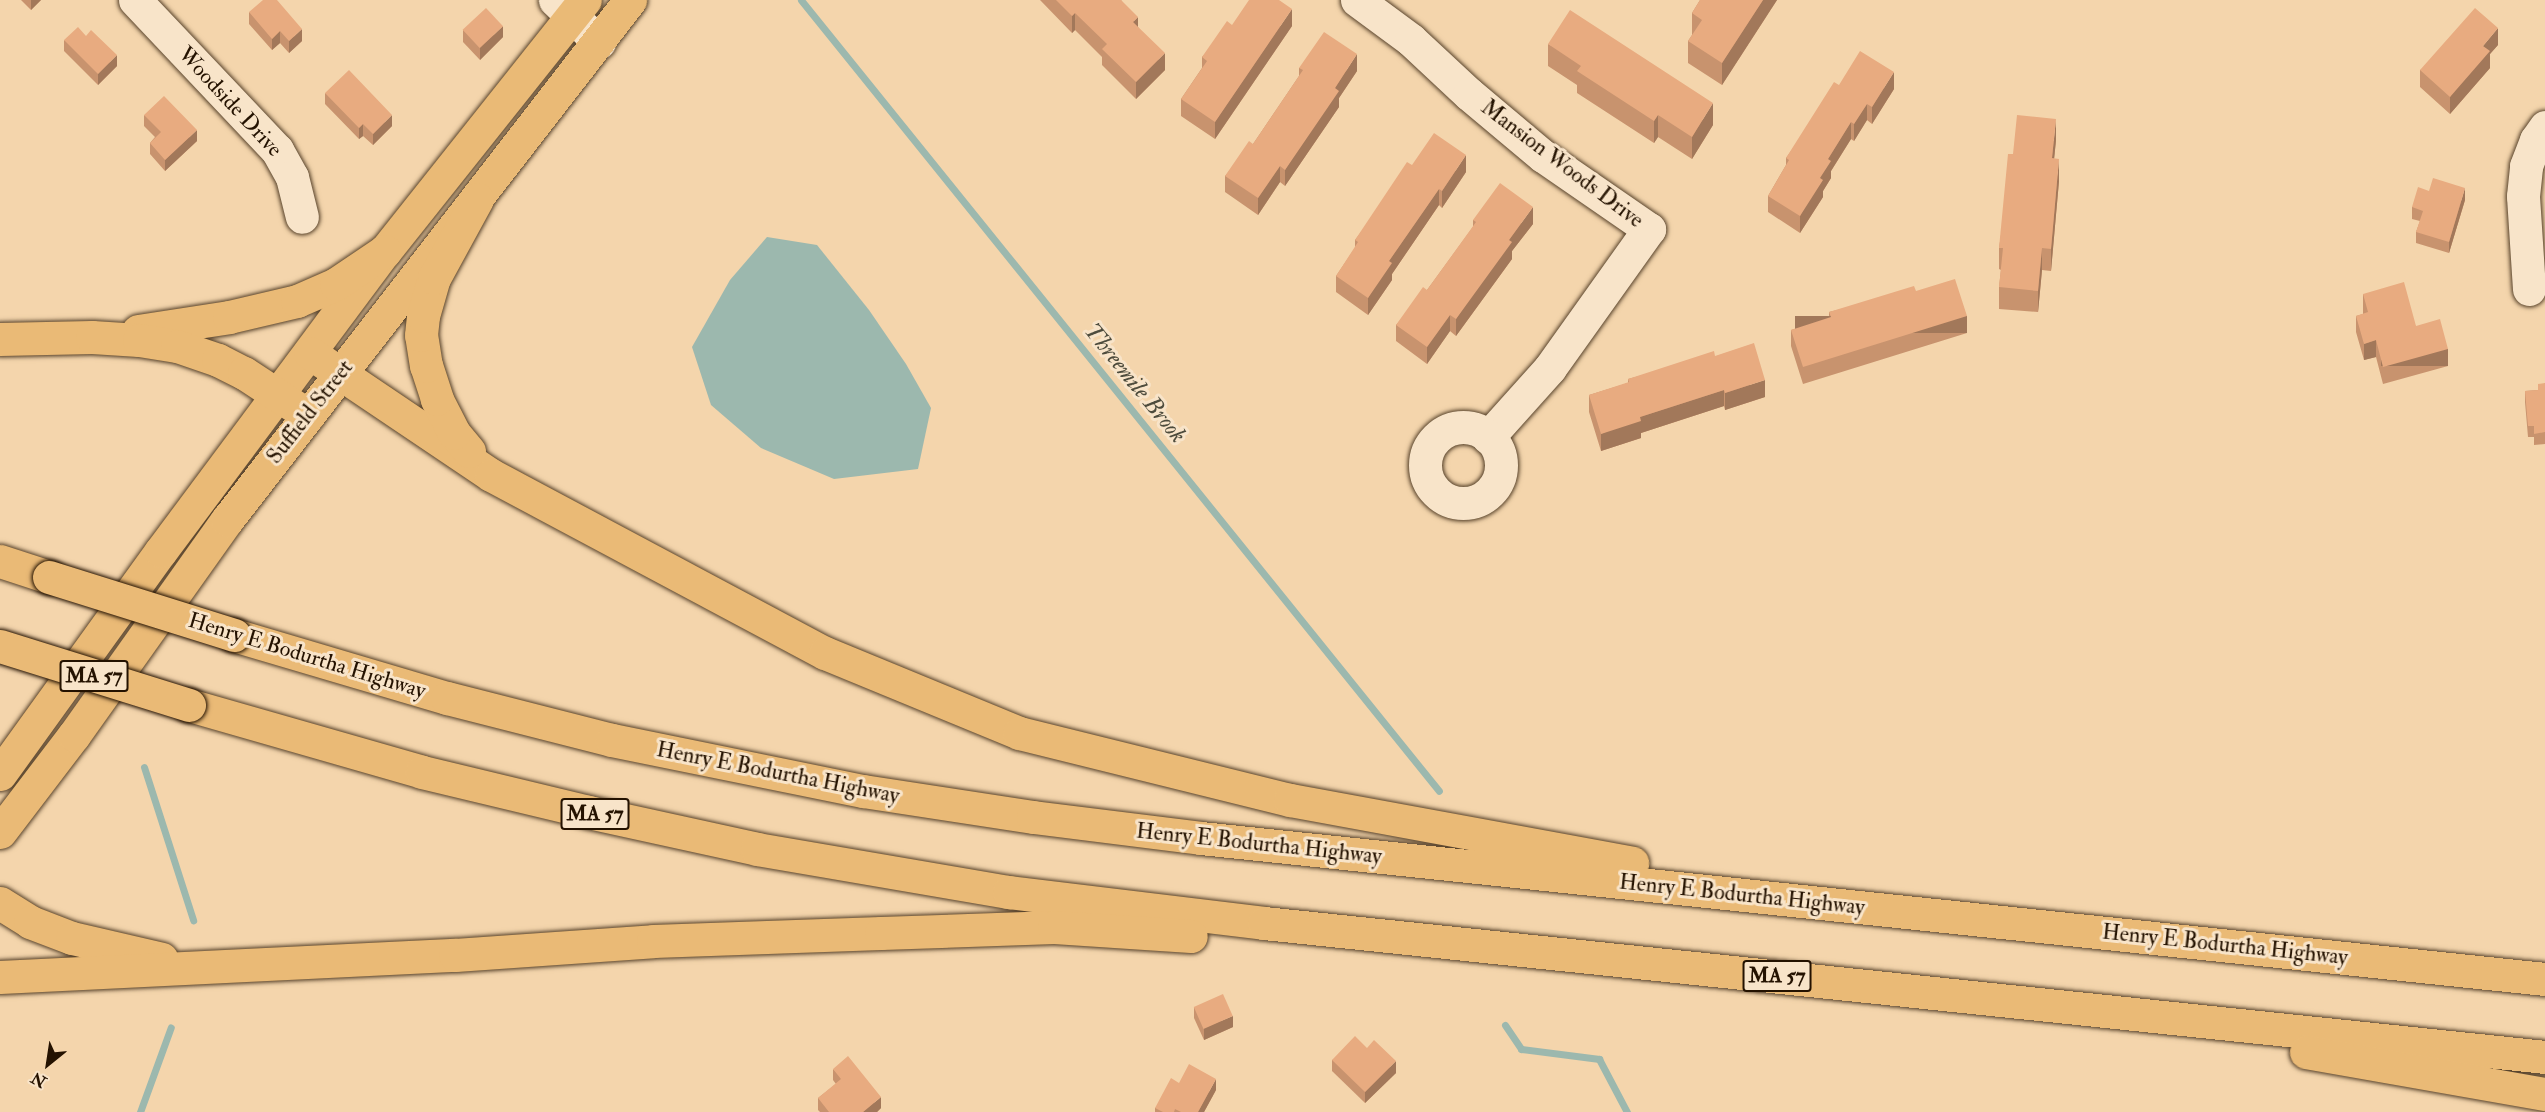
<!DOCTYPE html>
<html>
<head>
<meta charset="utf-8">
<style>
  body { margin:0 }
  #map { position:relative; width:2545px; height:1112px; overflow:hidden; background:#f4d5ac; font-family:"IM FELL Double Pica",serif }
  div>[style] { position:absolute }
  .water>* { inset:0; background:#9cb8ae }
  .stream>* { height:7px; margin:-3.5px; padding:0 3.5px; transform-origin:3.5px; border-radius:3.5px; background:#9cb8ae }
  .roads { filter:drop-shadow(0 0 2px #58432b) drop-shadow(0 0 2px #58432b) }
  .minor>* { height:33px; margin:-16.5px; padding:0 16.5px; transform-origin:16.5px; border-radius:16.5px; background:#f8e4c9 }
  .minor>.ring { margin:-16.5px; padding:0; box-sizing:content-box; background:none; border:33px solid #f8e4c9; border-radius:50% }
  .major>* { height:33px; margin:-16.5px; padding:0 16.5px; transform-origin:16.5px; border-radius:16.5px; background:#eaba76 }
  .highway>* { height:33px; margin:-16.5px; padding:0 16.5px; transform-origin:16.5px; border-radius:16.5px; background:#eaba76 }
  .bridges { filter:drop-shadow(0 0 2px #241200) drop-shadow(0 0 2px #241200) }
  .highway-bridge>* { height:33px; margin:-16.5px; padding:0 16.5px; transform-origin:16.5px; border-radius:16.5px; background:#eaba76 }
  .wall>* { inset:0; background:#c8936e }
  .shaded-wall>* { inset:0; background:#a2785a; transform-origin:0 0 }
  .building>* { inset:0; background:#e8ab80; transform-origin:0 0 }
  span { translate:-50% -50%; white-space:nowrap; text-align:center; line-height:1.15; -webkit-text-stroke:6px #f8e4c9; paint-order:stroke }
  .shield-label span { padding:2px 4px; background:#f8e4c9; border:2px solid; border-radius:4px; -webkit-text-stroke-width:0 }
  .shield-label { font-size:21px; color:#241200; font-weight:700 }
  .street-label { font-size:22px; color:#241200 }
  .water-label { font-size:24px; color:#4e4c3d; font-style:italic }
  .north { position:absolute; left:18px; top:1034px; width:60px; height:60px; -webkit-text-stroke:4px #f8e4c9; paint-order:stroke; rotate:210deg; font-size:16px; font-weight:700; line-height:24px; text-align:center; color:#241200 }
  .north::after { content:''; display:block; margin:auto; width:21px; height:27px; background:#241200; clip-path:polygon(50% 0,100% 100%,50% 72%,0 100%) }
</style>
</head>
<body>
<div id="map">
  <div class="water">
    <div style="clip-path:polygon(767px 237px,817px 245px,869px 310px,906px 364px,931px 408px,918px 469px,834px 479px,761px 448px,711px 405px,692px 347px,730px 280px)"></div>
  </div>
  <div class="stream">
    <div style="left:801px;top:0;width:1016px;rotate:51.11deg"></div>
    <div style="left:144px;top:767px;width:161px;rotate:72.2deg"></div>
    <div style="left:1505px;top:1025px;width:29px;rotate:56deg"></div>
    <div style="left:1521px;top:1049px;width:79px;rotate:7.3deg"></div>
    <div style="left:1599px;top:1059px;width:60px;rotate:62.2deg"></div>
    <div style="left:140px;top:1112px;width:90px;rotate:-70deg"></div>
  </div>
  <div class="roads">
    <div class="minor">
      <div style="left:135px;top:0;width:207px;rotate:46.6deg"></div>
      <div style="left:277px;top:150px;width:31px;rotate:61deg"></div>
      <div style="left:292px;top:177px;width:41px;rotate:76deg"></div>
      <div style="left:555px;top:0;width:61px;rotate:43.7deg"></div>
      <div style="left:1357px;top:0;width:67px;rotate:36.5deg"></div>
      <div style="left:1411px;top:40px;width:79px;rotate:43deg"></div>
      <div style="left:1469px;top:94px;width:97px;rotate:40deg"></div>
      <div style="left:1543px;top:156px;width:129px;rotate:34.6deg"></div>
      <div style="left:1649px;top:229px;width:171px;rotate:125.5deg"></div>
      <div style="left:1550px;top:368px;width:93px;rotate:131.9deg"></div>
      <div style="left:2529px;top:289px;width:93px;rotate:-93.7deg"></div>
      <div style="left:2523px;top:196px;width:30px;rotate:-84deg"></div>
      <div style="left:2526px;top:166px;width:28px;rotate:-69deg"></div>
      <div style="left:2536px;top:140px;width:16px;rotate:-55deg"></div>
      <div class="ring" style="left:1425px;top:427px;width:43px;height:43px"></div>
    </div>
    <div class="major">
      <div style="left:0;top:774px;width:275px;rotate:-54.2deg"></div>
      <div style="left:161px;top:551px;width:374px;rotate:-53.3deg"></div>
      <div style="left:385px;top:251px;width:321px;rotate:-51.5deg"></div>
      <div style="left:0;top:832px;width:122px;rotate:-52.7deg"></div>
      <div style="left:74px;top:735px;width:264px;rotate:-54.6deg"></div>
      <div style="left:227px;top:520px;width:658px;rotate:-52.22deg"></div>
    </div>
    <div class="highway">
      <div style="left:138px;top:331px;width:92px;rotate:-8.7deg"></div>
      <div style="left:229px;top:317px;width:70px;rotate:-13.2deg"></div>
      <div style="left:297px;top:301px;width:43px;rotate:-23.6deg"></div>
      <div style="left:336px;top:284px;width:59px;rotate:-34deg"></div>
      <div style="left:0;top:339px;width:92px;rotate:-1.2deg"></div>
      <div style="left:92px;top:337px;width:47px;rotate:3.7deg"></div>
      <div style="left:139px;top:340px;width:38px;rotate:9deg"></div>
      <div style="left:177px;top:346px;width:43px;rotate:18.9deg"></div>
      <div style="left:218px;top:360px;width:29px;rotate:27deg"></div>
      <div style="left:244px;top:373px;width:77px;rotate:33.3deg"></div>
      <div style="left:310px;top:353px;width:218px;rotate:34deg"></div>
      <div style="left:491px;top:475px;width:378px;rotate:28.1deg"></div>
      <div style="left:825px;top:653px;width:210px;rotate:22.4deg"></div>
      <div style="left:1019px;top:733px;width:279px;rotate:13.9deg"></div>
      <div style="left:1290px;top:800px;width:348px;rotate:10.4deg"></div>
      <div style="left:469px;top:451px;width:23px;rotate:-130deg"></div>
      <div style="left:454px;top:433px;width:38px;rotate:-117deg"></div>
      <div style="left:437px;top:399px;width:35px;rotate:-108deg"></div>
      <div style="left:426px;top:366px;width:31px;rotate:-99deg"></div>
      <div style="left:421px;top:335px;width:19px;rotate:-84deg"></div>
      <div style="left:423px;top:316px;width:40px;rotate:-74deg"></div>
      <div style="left:434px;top:278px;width:90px;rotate:-61.4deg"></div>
      <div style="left:0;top:561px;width:52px;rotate:18.1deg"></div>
      <div style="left:234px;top:635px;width:222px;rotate:16.5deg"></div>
      <div style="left:447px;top:698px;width:170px;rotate:14.3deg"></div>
      <div style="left:612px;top:740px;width:256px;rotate:11.5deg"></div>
      <div style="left:863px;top:791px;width:172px;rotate:8.7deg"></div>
      <div style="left:1033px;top:817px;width:169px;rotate:7.1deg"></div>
      <div style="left:1201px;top:838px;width:1351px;rotate:5.99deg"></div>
      <div style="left:189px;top:705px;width:242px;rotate:16deg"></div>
      <div style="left:422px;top:772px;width:171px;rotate:13.5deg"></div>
      <div style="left:588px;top:812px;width:173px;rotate:12.3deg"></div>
      <div style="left:757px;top:849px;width:256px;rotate:9.7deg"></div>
      <div style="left:1009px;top:892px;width:257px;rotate:6.9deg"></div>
      <div style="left:1264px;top:923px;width:1288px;rotate:5.97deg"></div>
      <div style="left:0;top:903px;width:36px;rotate:32deg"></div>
      <div style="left:30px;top:922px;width:45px;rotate:20.9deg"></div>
      <div style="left:72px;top:938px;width:92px;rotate:13.1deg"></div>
      <div style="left:0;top:977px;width:456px;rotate:-2.8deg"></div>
      <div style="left:455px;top:955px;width:198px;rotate:-4deg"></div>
      <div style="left:653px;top:941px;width:228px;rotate:-2deg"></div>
      <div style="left:881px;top:933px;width:173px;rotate:-2deg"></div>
      <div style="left:1054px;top:927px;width:137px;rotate:3.8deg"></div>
      <div style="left:2306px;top:1052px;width:243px;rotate:10deg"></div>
    </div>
  </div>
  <div class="bridges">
    <div class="highway-bridge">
      <div style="left:49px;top:577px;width:194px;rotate:17.4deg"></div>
      <div style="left:0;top:646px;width:198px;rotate:17.3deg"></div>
    </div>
  </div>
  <div class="wall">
    <div style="clip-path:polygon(21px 0,41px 0,31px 10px)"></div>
    <div style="clip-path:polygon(1040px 0,1121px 0,1165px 70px,1136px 99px,1102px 65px,1102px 57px,1075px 30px,1072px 33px)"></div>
    <div style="clip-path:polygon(1700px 0,1777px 0,1722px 85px,1688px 63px,1688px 41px,1692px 35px,1692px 13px)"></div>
    <div style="clip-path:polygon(249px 12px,302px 41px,289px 53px,280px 43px,272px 50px,249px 24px)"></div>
    <div style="clip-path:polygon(1232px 25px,1292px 26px,1215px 139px,1181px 116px,1181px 99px,1202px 68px,1202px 57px)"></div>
    <div style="clip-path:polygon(463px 30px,503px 37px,480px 60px,463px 42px)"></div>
    <div style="clip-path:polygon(64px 40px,117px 66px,98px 85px,64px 51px)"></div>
    <div style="clip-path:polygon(1548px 44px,1713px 125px,1692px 159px,1658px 137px,1654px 143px,1577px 93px,1577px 85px,1548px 66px)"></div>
    <div style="clip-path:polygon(2498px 45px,2490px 54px,2490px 68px,2450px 114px,2420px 87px,2420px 70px)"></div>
    <div style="clip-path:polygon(1299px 68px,1357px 71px,1339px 98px,1339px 107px,1285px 186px,1280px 182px,1258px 215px,1225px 192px,1225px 176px,1253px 144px,1299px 76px)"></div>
    <div style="clip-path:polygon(1839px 85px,1894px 89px,1872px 124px,1867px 120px,1854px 141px,1851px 139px,1831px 171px,1831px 178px,1823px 191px,1823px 197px,1800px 233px,1768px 212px,1768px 196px,1786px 165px,1786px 158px)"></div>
    <div style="clip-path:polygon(325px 93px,392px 126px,373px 145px,363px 136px,359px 139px,325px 104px)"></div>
    <div style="clip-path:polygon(144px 115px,197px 141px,165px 171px,150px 154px,150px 143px,155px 137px,144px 126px)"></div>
    <div style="clip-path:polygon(2056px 140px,2054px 159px,2059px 181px,2051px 271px,2042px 270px,2038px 312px,1999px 309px,1999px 287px,2001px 270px,1999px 269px,1999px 248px,2013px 154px)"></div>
    <div style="clip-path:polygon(1412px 165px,1466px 172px,1442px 208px,1439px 205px,1392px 274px,1392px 280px,1368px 315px,1336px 292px,1336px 276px,1355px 248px,1355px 240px)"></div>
    <div style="clip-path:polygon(2465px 200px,2449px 253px,2416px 243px,2416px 232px,2420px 221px,2412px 219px,2412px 207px)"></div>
    <div style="clip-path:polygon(1473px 220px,1533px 224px,1512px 251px,1512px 259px,1456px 336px,1450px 331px,1427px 364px,1396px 341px,1396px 325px,1427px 290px,1473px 227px)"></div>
    <div style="clip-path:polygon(1916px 291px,1967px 333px,1803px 384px,1791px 346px,1791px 330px,1829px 318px,1829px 312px)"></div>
    <div style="clip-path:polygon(2363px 294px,2416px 326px,2448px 366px,2383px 384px,2376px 357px,2364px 360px,2356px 332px,2356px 316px,2363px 314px)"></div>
    <div style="clip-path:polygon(1715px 356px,1765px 397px,1725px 410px,1724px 406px,1641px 433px,1641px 438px,1601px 451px,1589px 412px,1589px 395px,1628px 383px,1628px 379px)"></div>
    <div style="clip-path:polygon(2545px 383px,2545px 444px,2534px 445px,2534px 437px,2528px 437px,2525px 402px,2525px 391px,2538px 390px)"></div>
    <div style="clip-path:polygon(1194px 1007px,1233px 1027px,1204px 1040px,1194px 1018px)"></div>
    <div style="clip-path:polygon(1367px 1048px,1396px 1073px,1365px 1103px,1332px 1071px,1332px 1060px)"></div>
    <div style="clip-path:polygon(833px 1069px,881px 1108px,877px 1112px,820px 1112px,818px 1110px,818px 1098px,836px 1084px,833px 1080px)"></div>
    <div style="clip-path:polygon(1216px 1090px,1204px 1112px,1155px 1112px,1155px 1108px)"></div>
  </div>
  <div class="shaded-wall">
    <div style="clip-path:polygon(31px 0,41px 0,31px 10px)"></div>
    <div style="clip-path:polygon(1763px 0,1777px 0,1722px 85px,1722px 63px)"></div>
    <div style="clip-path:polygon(1292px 9px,1292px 26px,1215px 139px,1215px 122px)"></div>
    <div style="clip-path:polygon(1075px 13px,1075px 30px,1072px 33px,1072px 16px)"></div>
    <div style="clip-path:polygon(1138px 17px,1138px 33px,1133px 22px)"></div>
    <div style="clip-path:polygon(503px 26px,503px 37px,480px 60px,480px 48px)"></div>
    <div style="clip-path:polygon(2498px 28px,2498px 45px,2490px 54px,2490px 68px,2450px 114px,2450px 97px,2483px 46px)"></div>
    <div style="clip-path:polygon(302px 29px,302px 41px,289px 53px,289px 41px)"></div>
    <div style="clip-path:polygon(280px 31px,280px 43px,272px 50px,272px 39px)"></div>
    <div style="clip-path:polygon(1165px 53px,1165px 70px,1136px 99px,1136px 82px)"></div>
    <div style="clip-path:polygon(1357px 54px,1357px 71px,1339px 98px,1339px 107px,1285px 186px,1285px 170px,1335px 88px)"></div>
    <div style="clip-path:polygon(117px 55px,117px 66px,98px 85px,98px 74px)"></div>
    <div style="clip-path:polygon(1894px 72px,1894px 89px,1872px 124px,1872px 107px)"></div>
    <div style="clip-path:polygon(1713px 103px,1713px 125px,1692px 159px,1692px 137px)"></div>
    <div style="clip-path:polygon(1867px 104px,1867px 120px,1854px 141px,1854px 124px)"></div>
    <div style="clip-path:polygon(392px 115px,392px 126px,373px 145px,373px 134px)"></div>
    <div style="clip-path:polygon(1658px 115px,1658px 137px,1654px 143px,1654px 121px)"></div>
    <div style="clip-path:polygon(2056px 119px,2056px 140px,2052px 180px,2052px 158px)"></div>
    <div style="clip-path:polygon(1851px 122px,1851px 139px,1831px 171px,1831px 178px,1823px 191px,1823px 197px,1800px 233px,1800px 216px,1828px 159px)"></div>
    <div style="clip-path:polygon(363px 124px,363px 136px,359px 139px,359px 128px)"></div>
    <div style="clip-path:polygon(197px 130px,197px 141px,165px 171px,165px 160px)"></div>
    <div style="clip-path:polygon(1466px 155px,1466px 172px,1442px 208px,1442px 191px)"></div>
    <div style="clip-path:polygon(2059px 159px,2059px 181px,2051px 271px,2051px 249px)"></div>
    <div style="clip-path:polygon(1280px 166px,1280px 182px,1258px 215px,1258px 198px)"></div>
    <div style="clip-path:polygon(2465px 188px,2465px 200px,2449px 253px,2449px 242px)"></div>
    <div style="clip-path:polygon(1439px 189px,1439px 205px,1392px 274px,1392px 280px,1368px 315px,1368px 298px,1389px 261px)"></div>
    <div style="clip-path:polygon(1533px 207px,1533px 224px,1512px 251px,1512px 259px,1456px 336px,1456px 319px,1509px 240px)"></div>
    <div style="clip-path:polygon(2042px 248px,2042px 270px,2038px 312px,2038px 291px)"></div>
    <div style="clip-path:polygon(1450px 315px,1450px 331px,1427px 364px,1427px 347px)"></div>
    <div style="left:1967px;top:316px;width:17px;height:172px;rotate:90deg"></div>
    <div style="clip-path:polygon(2376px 340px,2376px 357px,2364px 360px,2364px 344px)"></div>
    <div style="left:2448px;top:349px;width:17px;height:67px;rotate:90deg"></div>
    <div style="clip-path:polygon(1765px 380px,1765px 397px,1725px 410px,1725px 393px)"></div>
    <div style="clip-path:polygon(1724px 390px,1724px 406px,1641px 433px,1641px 438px,1601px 451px,1601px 434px,1640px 417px)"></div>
    <div style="clip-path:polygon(1233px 1016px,1233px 1027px,1204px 1040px,1204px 1028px)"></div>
    <div style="clip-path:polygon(1396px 1061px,1396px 1073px,1365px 1103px,1365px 1092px)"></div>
    <div style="clip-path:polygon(1216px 1079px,1216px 1090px,1204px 1112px,1198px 1112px)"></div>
    <div style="clip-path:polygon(881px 1097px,881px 1108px,877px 1112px,863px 1112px)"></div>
  </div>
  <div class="building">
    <div style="clip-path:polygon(263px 0,277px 0,302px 29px,289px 41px,280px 31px,272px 39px,249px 12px)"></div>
    <div style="clip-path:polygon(1056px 0,1121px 0,1138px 17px,1133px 22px,1165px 53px,1136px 82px,1102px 49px,1107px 44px,1075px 13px,1072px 16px)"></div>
    <div style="clip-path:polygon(1249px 0,1279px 0,1292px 9px,1215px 122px,1181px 99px,1207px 61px,1202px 57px,1227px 21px,1232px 25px)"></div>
    <div style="clip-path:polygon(1700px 0,1763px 0,1722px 63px,1688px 41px,1702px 20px,1692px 13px)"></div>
    <div style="left:486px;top:8px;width:25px;height:32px;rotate:47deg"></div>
    <div style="clip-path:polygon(2475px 8px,2498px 28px,2483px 46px,2490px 51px,2450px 97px,2420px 70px)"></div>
    <div style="clip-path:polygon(1570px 10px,1713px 103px,1692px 137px,1658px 115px,1654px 121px,1577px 71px,1581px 66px,1548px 44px)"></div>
    <div style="clip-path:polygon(78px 27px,86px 36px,91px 30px,117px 55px,98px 74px,64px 40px)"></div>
    <div style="clip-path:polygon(1324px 32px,1357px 54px,1335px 88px,1339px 91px,1285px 170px,1280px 166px,1258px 198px,1225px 176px,1249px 141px,1253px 144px,1303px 70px,1299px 68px)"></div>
    <div style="clip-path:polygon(1860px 51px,1894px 72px,1872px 107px,1867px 104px,1854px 124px,1851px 122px,1828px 159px,1831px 161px,1820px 178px,1823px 180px,1800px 216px,1768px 196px,1789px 160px,1786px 158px,1834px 82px,1839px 85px)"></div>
    <div style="clip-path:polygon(349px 70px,392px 115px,373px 134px,363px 124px,359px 128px,325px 93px)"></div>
    <div style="clip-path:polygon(164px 96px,197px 130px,165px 160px,150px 143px,161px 132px,144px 115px)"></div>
    <div style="clip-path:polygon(2017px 115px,2056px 119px,2052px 158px,2059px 159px,2051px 249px,2042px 248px,2038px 291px,1999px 287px,2003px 248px,1999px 248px,2008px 154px,2013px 154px)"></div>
    <div style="clip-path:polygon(1434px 133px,1466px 155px,1442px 191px,1439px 189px,1389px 261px,1392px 263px,1368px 298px,1336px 276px,1358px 242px,1355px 240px,1407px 162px,1412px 165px)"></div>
    <div style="clip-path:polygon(2433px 178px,2465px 188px,2449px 242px,2416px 232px,2423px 211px,2412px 207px,2418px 187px,2429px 191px)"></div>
    <div style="clip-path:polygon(1500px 183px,1533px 207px,1509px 240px,1512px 242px,1456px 319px,1450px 315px,1427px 347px,1396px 325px,1423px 287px,1427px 290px,1476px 222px,1473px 220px)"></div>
    <div style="clip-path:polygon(1955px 279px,1967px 316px,1803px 367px,1791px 330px,1831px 317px,1829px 312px,1914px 286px,1916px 291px)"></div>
    <div style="clip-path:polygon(2404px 282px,2416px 326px,2440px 319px,2448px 349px,2383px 367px,2376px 340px,2364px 344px,2356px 316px,2368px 312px,2363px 294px)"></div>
    <div style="clip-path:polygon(1754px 343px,1765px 380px,1725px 393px,1724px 390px,1640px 417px,1641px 421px,1601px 434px,1589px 395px,1629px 382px,1628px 379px,1714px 351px,1715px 356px)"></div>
    <div style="clip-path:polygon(2545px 383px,2545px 432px,2534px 434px,2534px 426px,2528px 426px,2525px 391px,2538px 390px,2538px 384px)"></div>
    <div style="left:1223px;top:994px;width:24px;height:32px;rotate:66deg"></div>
    <div style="clip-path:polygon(1355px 1036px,1367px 1048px,1374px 1040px,1396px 1061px,1365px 1092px,1332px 1060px)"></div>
    <div style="clip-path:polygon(848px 1056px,881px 1097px,863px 1112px,829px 1112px,818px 1098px,841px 1079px,833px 1069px)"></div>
    <div style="clip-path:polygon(1189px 1064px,1216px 1079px,1198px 1112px,1181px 1112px,1175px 1109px,1174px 1112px,1163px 1112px,1155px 1108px,1171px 1078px,1179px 1083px)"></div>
  </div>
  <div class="shield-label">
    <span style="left:94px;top:676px">MA 57</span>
    <span style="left:595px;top:814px">MA 57</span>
    <span style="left:1777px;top:976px">MA 57</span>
  </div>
  <div class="street-label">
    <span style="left:230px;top:102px;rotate:47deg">Woodside Drive</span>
    <span style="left:1562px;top:164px;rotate:37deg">Mansion Woods Drive</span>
    <span style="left:310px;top:412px;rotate:-52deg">Suffield Street</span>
    <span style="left:307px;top:656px;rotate:17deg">Henry E Bodurtha Highway</span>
    <span style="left:778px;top:773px;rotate:11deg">Henry E Bodurtha Highway</span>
    <span style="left:1259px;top:844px;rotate:6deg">Henry E Bodurtha Highway</span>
    <span style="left:1742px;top:895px;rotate:6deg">Henry E Bodurtha Highway</span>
    <span style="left:2225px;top:945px;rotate:6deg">Henry E Bodurtha Highway</span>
  </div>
  <div class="water-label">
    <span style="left:1135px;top:383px;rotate:51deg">Threemile Brook</span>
  </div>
  <div class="north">N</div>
</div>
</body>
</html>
